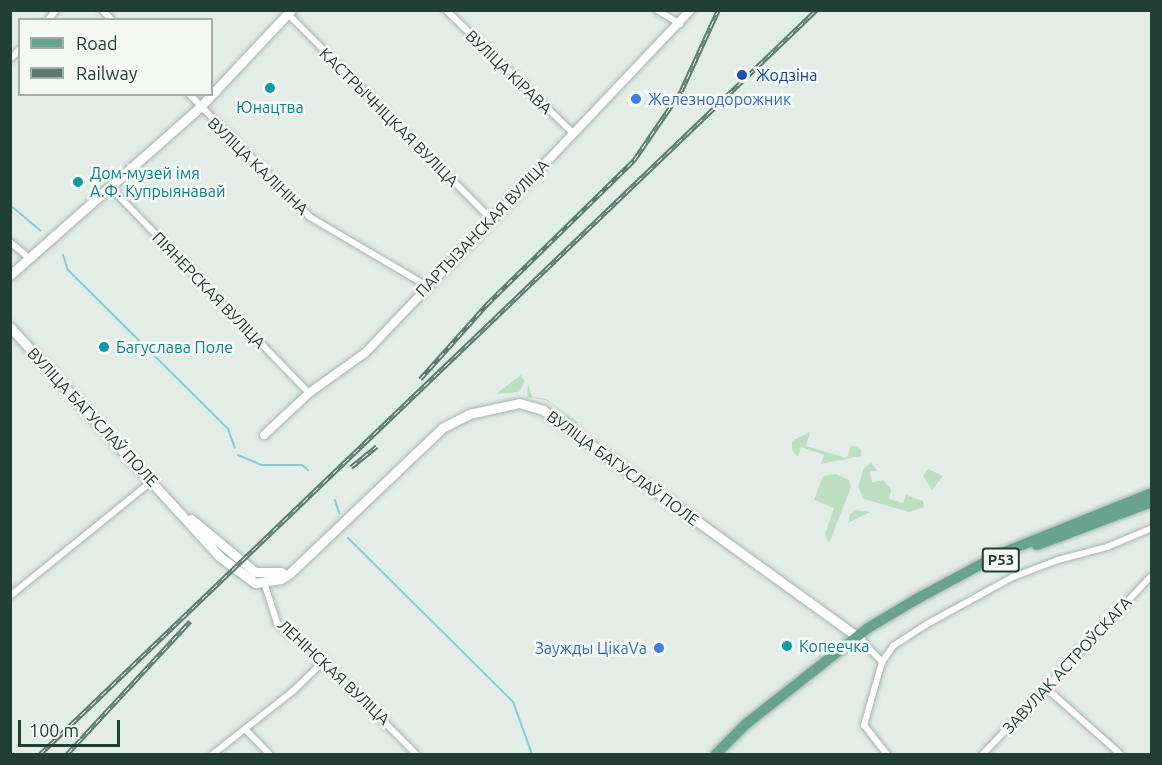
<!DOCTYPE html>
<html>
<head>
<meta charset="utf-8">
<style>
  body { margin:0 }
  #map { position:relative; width:1162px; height:765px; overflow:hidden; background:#e3ede8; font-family:Ubuntu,sans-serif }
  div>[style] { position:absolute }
  .green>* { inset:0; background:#bddec3 }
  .stream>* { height:2px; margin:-1px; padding:0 1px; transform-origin:1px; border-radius:1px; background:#8ccbd1 }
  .roads { filter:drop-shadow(0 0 2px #a6b5af) drop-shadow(0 0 2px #a6b5af) }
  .minor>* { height:6px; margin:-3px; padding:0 3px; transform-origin:3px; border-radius:3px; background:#fff }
  .tertiary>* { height:8px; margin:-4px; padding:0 4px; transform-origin:4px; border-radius:4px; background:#fff }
  .secondary>* { height:9px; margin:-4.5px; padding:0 4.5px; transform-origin:4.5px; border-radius:4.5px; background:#fff }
  .primary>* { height:10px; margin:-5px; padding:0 5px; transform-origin:5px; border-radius:5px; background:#69a28f }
  .rail>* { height:4.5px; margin-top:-2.25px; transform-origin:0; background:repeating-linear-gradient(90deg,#f4f9f6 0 7px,#5e7a70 0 14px); box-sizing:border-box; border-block:2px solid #5e7a70 }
  .dots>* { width:16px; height:16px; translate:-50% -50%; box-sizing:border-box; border:3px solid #f4f9f6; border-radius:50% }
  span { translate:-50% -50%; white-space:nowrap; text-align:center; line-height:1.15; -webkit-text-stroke:5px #f4f9f6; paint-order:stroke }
  .shield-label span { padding:2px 4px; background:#f4f9f6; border:2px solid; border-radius:4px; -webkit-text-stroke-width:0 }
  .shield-label { font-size:15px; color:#233e35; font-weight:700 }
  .street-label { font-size:16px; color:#233e35 }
  .transit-label { font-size:16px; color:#164399 }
  .left { translate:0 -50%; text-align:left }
  .shop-label { font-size:16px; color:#366cbe }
  .right { translate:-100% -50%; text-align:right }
  .culture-label { font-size:16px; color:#0d838f }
  .frame { position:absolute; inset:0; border:12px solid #233e35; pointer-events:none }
  .legend { position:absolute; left:18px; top:18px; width:195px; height:78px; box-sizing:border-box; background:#f4f9f6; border:2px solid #a0aea9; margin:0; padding:8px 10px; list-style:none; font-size:18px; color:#233e35 }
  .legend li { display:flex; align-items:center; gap:12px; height:30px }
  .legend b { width:30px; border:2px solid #a0aea9 }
  .scale { position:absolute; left:18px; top:720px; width:102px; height:27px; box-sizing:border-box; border:3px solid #233e35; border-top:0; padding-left:8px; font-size:18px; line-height:21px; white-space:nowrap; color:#233e35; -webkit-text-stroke:4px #f4f9f6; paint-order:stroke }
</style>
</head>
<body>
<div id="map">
  <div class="green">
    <div style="clip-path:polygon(521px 375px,525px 381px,519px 392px,496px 394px)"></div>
    <div style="clip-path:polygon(528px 384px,532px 397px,546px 399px,579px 423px,570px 424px,565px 414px,546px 400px,527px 397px)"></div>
    <div style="clip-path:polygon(810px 432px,806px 446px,847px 458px,851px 445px,861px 449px,861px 456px,821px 464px,824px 455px,801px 447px,798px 457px,792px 450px,792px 441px)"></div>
    <div style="clip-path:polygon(871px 463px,878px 471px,870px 471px,872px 482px,884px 480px,891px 490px,889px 499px,903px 503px,906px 495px,923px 501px,924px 507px,909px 512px,864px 499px,858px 487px,864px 468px)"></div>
    <div style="clip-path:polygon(928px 469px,943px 476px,932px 490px,923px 476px)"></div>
    <div style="clip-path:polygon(836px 474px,849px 480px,851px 487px,829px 543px,825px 534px,834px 508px,814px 500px,823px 476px)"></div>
    <div style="clip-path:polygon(855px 510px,870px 512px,848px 523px,850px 514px)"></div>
  </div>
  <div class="stream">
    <div style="left:10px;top:205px;width:40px;rotate:40deg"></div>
    <div style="left:63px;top:255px;width:16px;rotate:72deg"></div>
    <div style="left:68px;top:270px;width:226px;rotate:44.8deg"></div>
    <div style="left:228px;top:429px;width:20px;rotate:70deg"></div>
    <div style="left:238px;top:455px;width:25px;rotate:23deg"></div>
    <div style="left:261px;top:465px;width:41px"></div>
    <div style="left:302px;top:465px;width:8px;rotate:40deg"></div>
    <div style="left:335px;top:500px;width:14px;rotate:73deg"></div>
    <div style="left:348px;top:538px;width:233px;rotate:44.8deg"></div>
    <div style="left:513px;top:702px;width:55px;rotate:69.9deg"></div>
  </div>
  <div class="roads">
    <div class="minor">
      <div style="left:102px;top:10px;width:14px;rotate:45deg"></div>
      <div style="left:446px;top:10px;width:177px;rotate:44.1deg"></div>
      <div style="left:657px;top:10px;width:27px;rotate:31deg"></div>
      <div style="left:288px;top:14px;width:289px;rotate:45.3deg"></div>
      <div style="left:48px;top:20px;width:13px;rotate:-51deg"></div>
      <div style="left:10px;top:59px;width:14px;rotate:-45deg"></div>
      <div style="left:189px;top:94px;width:173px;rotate:45.5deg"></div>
      <div style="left:310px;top:217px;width:136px;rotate:30.5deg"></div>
      <div style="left:110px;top:187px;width:286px;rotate:46deg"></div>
      <div style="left:10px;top:242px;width:26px;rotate:40deg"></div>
      <div style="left:264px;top:582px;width:43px;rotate:72.4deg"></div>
      <div style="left:277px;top:623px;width:60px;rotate:39deg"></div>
      <div style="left:324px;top:661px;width:131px;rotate:45.3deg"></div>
      <div style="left:10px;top:596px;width:183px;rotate:-39deg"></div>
      <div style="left:860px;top:639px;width:32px;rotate:46deg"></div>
      <div style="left:882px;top:662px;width:66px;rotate:105.9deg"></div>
      <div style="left:864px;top:725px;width:37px;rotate:52deg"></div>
      <div style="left:882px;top:662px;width:19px;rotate:-55deg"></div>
      <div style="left:893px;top:646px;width:40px;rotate:-32.9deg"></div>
      <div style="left:927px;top:624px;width:98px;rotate:-28.7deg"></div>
      <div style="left:1013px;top:577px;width:48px;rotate:-20.7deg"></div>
      <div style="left:1058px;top:560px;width:51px;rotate:-14.9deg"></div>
      <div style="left:1107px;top:547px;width:49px;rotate:-22.9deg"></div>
      <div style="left:1046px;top:688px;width:99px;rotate:41.7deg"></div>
      <div style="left:245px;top:729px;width:35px;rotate:46deg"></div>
      <div style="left:213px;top:754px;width:102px;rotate:-38.2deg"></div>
      <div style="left:293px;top:691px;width:43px;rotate:-44.1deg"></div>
      <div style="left:983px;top:754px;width:246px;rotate:-46.6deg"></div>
    </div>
    <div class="tertiary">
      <div style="left:264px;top:435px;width:62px;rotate:-43deg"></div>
      <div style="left:309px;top:393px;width:70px;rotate:-35.7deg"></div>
      <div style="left:366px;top:352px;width:472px;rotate:-46.5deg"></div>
    </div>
    <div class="secondary">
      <div style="left:10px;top:275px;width:252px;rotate:-41.5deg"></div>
      <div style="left:199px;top:108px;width:134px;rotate:-46.8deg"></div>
      <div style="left:10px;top:327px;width:311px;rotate:47.6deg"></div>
      <div style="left:220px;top:557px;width:44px;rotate:36.6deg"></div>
      <div style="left:255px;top:583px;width:26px;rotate:-9deg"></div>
      <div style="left:281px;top:579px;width:11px;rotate:-34deg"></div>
      <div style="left:290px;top:573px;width:210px;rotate:-43.6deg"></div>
      <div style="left:442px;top:428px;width:30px;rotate:-27deg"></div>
      <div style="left:469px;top:414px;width:51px;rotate:-12.4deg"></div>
      <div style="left:519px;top:403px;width:25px;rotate:16deg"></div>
      <div style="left:543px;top:410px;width:391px;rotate:35.8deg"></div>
      <div style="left:191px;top:519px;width:83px;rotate:39.6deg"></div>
      <div style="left:255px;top:572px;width:26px"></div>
    </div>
    <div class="primary">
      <div style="left:1037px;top:545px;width:123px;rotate:-20.5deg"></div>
      <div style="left:716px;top:754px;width:42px;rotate:-45deg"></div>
      <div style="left:746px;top:724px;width:155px;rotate:-38.2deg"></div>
      <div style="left:868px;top:628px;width:55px;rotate:-30.8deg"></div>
      <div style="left:915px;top:600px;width:99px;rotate:-28.4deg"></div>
      <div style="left:1002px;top:553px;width:162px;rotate:-21.8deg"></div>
    </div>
  </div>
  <div class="rail">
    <div style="left:420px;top:379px;width:101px;rotate:-48.2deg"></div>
    <div style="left:487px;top:304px;width:206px;rotate:-44.4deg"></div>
    <div style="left:634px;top:160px;width:83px;rotate:-55.7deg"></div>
    <div style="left:681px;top:91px;width:89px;rotate:-65.4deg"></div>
    <div style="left:351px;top:467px;width:33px;rotate:-39deg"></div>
    <div style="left:40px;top:754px;width:1075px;rotate:-43.79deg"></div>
    <div style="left:67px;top:754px;width:181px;rotate:-47.2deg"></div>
  </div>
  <div class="dots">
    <div style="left:742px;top:75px;background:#1a4fb4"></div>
    <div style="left:270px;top:88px;background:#0f9aa8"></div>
    <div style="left:636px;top:99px;background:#3f7fe0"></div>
    <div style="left:78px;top:182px;background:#0f9aa8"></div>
    <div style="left:104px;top:347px;background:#0f9aa8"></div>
    <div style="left:787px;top:646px;background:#0f9aa8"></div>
    <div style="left:659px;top:648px;background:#3f7fe0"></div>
  </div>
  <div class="shield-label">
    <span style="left:1001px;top:560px">Р53</span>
  </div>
  <div class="street-label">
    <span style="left:509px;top:72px;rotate:44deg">ВУЛІЦА КІРАВА</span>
    <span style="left:389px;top:117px;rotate:45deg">КАСТРЫЧНІЦКАЯ ВУЛІЦА</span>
    <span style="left:258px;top:166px;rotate:44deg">ВУЛІЦА КАЛІНІНА</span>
    <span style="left:482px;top:228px;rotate:-46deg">ПАРТЫЗАНСКАЯ ВУЛІЦА</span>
    <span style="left:209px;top:290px;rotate:46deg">ПІЯНЕРСКАЯ ВУЛІЦА</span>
    <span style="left:93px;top:417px;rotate:47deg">ВУЛІЦА БАГУСЛАЎ ПОЛЕ</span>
    <span style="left:623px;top:468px;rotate:36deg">ВУЛІЦА БАГУСЛАЎ ПОЛЕ</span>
    <span style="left:1067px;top:665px;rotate:-47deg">ЗАВУЛАК АСТРОЎСКАГА</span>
    <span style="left:334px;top:672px;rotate:43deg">ЛЕНІНСКАЯ ВУЛІЦА</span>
  </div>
  <div class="transit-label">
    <span class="left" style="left:756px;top:75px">Жодзіна</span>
  </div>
  <div class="shop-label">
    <span class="left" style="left:648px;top:99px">Железнодорожник</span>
    <span class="right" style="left:647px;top:648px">Заужды ЦікаVа</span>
  </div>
  <div class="culture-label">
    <span style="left:270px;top:107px">Юнацтва</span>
    <span class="left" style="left:90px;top:182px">Дом-музей імя<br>А.Ф. Купрыянавай</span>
    <span class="left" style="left:116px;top:347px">Багуслава Поле</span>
    <span class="left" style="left:799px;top:646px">Копеечка</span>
  </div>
  <div class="frame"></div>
  <ul class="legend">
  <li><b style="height:8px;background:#69a28f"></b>Road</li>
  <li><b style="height:8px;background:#5e7a70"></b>Railway</li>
  </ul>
  <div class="scale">100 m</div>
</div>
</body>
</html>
